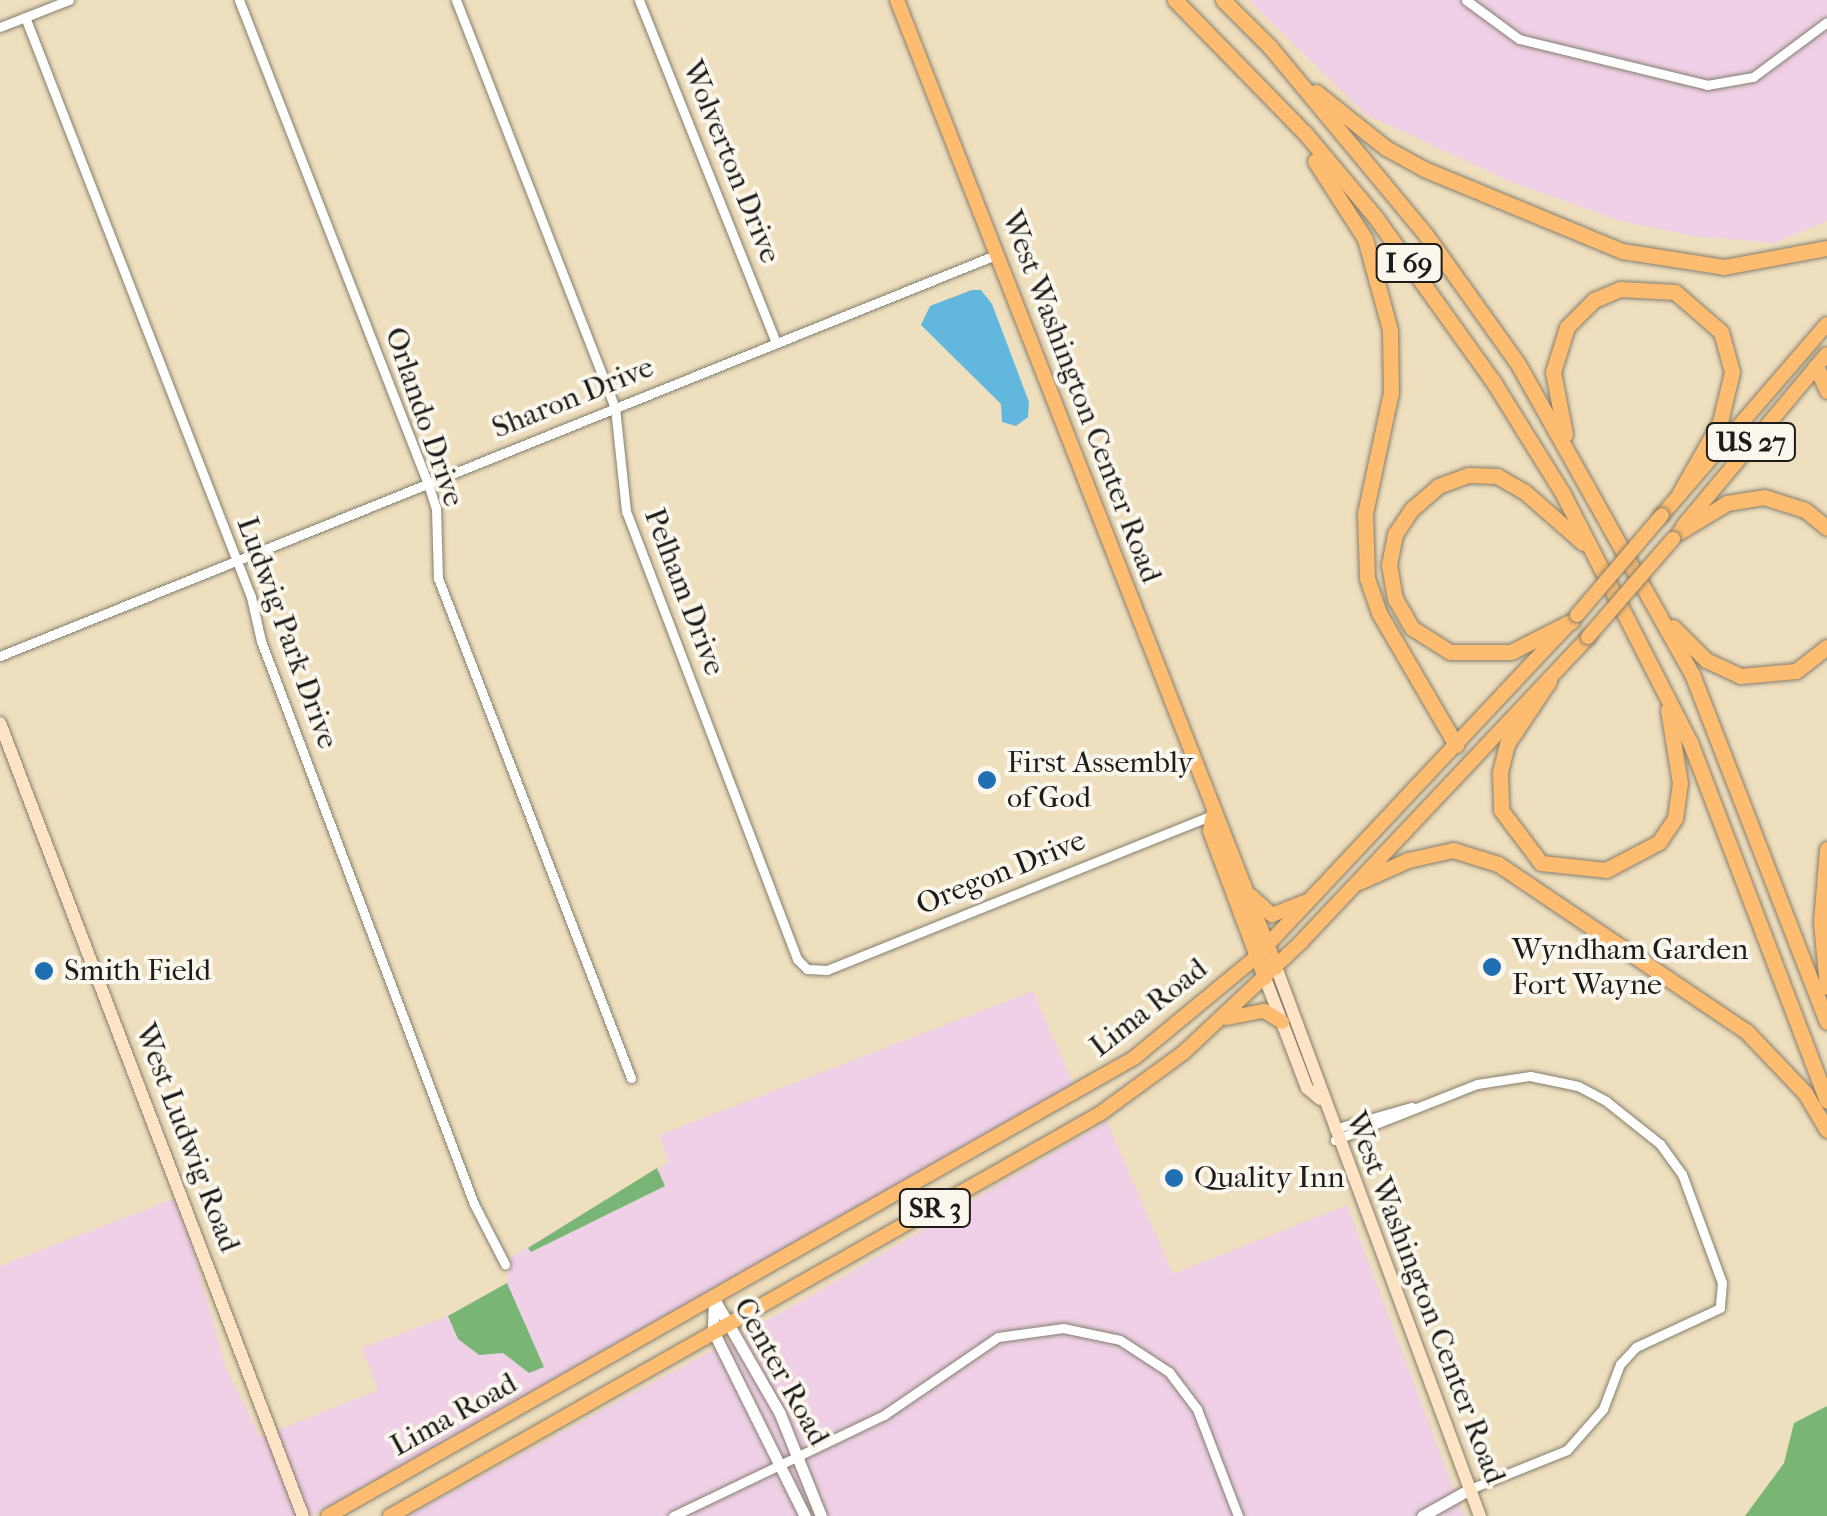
<!DOCTYPE html>
<html>
<head>
<meta charset="utf-8">
<style>
  body { margin:0 }
  #map { position:relative; width:1827px; height:1516px; overflow:hidden; background:#eedfbe; font-family:"IM FELL French Canon",serif }
  div>[style] { position:absolute }
  .built>* { inset:0; background:#efd0e6 }
  .forest>* { inset:0; background:#79b675 }
  .water>* { inset:0; background:#62b7de }
  .roads { filter:drop-shadow(0 0 2px #857e6d) drop-shadow(0 0 2px #857e6d) }
  .minor>* { height:9px; margin:-4.5px; padding:0 4.5px; transform-origin:4.5px; border-radius:4.5px; background:#fff }
  .tertiary>* { height:11px; margin:-5.5px; padding:0 5.5px; transform-origin:5.5px; border-radius:5.5px; background:#fff }
  .secondary>* { height:12px; margin:-6px; padding:0 6px; transform-origin:6px; border-radius:6px; background:#fee4c5 }
  .primary>* { height:14px; margin:-7px; padding:0 7px; transform-origin:7px; border-radius:7px; background:#fdbc6f }
  .trunk>* { height:14px; margin:-7px; padding:0 7px; transform-origin:7px; border-radius:7px; background:#fdbc6f }
  .motorway>* { height:15px; margin:-7.5px; padding:0 7.5px; transform-origin:7.5px; border-radius:7.5px; background:#fdbc6f }
  .bridges { filter:drop-shadow(0 0 2px #857e6d) drop-shadow(0 0 2px #857e6d) }
  .trunk-bridge>* { height:14px; margin:-7px; padding:0 7px; transform-origin:7px; border-radius:7px; background:#fdbc6f }
  .dots>* { width:28px; height:28px; translate:-50% -50%; box-sizing:border-box; border:5px solid #fbf7ec; border-radius:50% }
  span { translate:-50% -50%; white-space:nowrap; text-align:center; line-height:1.15; -webkit-text-stroke:8px #fbf7ec; paint-order:stroke }
  .shield-label span { padding:2px 8px; background:#fbf7ec; border:2px solid; border-radius:8px; -webkit-text-stroke-width:0 }
  .shield-label { font-size:28px; color:#1c1c1c; font-weight:700 }
  .street-label { font-size:30px; color:#1c1c1c }
  .poi-label { font-size:30px; color:#1c1c1c }
  .left { translate:0 -50%; text-align:left }
</style>
</head>
<body>
<div id="map">
  <div class="built">
    <div style="clip-path:polygon(1249px 0,1827px 0,1827px 221px,1774px 243px,1692px 236px,1617px 220px,1509px 181px,1365px 114px)"></div>
    <div style="clip-path:polygon(1033px 991px,1075px 1088px,311px 1516px,0 1516px,0 1266px,178px 1197px,226px 1368px,260px 1437px,378px 1390px,362px 1348px,448px 1316px,507px 1283px,511px 1257px,669px 1162px,659px 1135px)"></div>
    <div style="clip-path:polygon(1107px 1121px,1173px 1274px,1347px 1205px,1464px 1516px,408px 1516px,802px 1301px)"></div>
  </div>
  <div class="forest">
    <div style="clip-path:polygon(657px 1168px,665px 1186px,531px 1252px,528px 1248px)"></div>
    <div style="clip-path:polygon(507px 1283px,544px 1367px,529px 1373px,503px 1353px,479px 1355px,458px 1339px,448px 1316px)"></div>
    <div style="clip-path:polygon(1827px 1406px,1827px 1516px,1745px 1516px,1784px 1463px,1794px 1423px)"></div>
  </div>
  <div class="water">
    <div style="clip-path:polygon(972px 290px,981px 290px,992px 304px,1029px 402px,1028px 417px,1016px 426px,1002px 422px,1001px 404px,921px 325px,930px 306px)"></div>
  </div>
  <div class="roads">
    <div class="minor">
      <div style="left:239px;top:0;width:520px;rotate:68.67deg"></div>
      <div style="left:428px;top:484px;width:25px;rotate:72deg"></div>
      <div style="left:436px;top:508px;width:70px;rotate:88.4deg"></div>
      <div style="left:438px;top:578px;width:536px;rotate:68.89deg"></div>
      <div style="left:456px;top:0;width:438px;rotate:68.7deg"></div>
      <div style="left:615px;top:408px;width:104px;rotate:83.9deg"></div>
      <div style="left:626px;top:511px;width:480px;rotate:69.1deg"></div>
      <div style="left:797px;top:959px;width:14px;rotate:45deg"></div>
      <div style="left:807px;top:969px;width:20px;rotate:3deg"></div>
      <div style="left:827px;top:970px;width:416px;rotate:-21.9deg"></div>
      <div style="left:639px;top:0;width:368px;rotate:68.2deg"></div>
      <div style="left:1466px;top:0;width:66px;rotate:36.3deg"></div>
      <div style="left:1519px;top:39px;width:194px;rotate:13.7deg"></div>
      <div style="left:1707px;top:85px;width:47px;rotate:-9.9deg"></div>
      <div style="left:1753px;top:77px;width:92px;rotate:-36.6deg"></div>
      <div style="left:25px;top:17px;width:622px;rotate:68.71deg"></div>
      <div style="left:251px;top:597px;width:45px;rotate:77.2deg"></div>
      <div style="left:261px;top:641px;width:602px;rotate:69.28deg"></div>
      <div style="left:474px;top:1204px;width:68px;rotate:62.7deg"></div>
      <div style="left:0;top:27px;width:74px;rotate:-21.4deg"></div>
      <div style="left:0;top:656px;width:1076px;rotate:-21.94deg"></div>
      <div style="left:1334px;top:1129px;width:81px;rotate:-15.8deg"></div>
      <div style="left:1335px;top:1140px;width:153px;rotate:-21.5deg"></div>
      <div style="left:1477px;top:1084px;width:54px;rotate:-8.6deg"></div>
      <div style="left:1530px;top:1076px;width:49px;rotate:11.8deg"></div>
      <div style="left:1578px;top:1086px;width:32px;rotate:28deg"></div>
      <div style="left:1606px;top:1101px;width:69px;rotate:38.5deg"></div>
      <div style="left:1660px;top:1144px;width:37px;rotate:54deg"></div>
      <div style="left:1682px;top:1174px;width:116px;rotate:69.8deg"></div>
      <div style="left:1722px;top:1283px;width:25px;rotate:95deg"></div>
      <div style="left:1720px;top:1308px;width:93px;rotate:155.1deg"></div>
      <div style="left:1636px;top:1347px;width:23px;rotate:133deg"></div>
      <div style="left:1620px;top:1364px;width:48px;rotate:110.7deg"></div>
      <div style="left:1603px;top:1409px;width:55px;rotate:131.3deg"></div>
      <div style="left:1567px;top:1450px;width:105px;rotate:158.1deg"></div>
      <div style="left:673px;top:1516px;width:234px;rotate:-25.6deg"></div>
      <div style="left:884px;top:1415px;width:138px;rotate:-34.4deg"></div>
      <div style="left:998px;top:1337px;width:66px;rotate:-7.9deg"></div>
      <div style="left:1063px;top:1328px;width:58px;rotate:11.9deg"></div>
      <div style="left:1120px;top:1340px;width:59px;rotate:33.1deg"></div>
      <div style="left:1169px;top:1372px;width:46px;rotate:52.9deg"></div>
      <div style="left:1197px;top:1409px;width:115px;rotate:69deg"></div>
    </div>
    <div class="tertiary">
      <div style="left:714px;top:1299px;width:133px;rotate:60.1deg"></div>
      <div style="left:780px;top:1414px;width:110px;rotate:68.1deg"></div>
      <div style="left:714px;top:1299px;width:32px;rotate:92deg"></div>
      <div style="left:713px;top:1331px;width:207px;rotate:63.6deg"></div>
      <div style="left:1422px;top:1516px;width:55px;rotate:-29.4deg"></div>
    </div>
    <div class="secondary">
      <div style="left:0;top:723px;width:849px;rotate:69.09deg"></div>
      <div style="left:1276px;top:967px;width:586px;rotate:69.62deg"></div>
      <div style="left:1265px;top:978px;width:118px;rotate:69.1deg"></div>
      <div style="left:1307px;top:1088px;width:17px;rotate:40deg"></div>
    </div>
    <div class="primary">
      <div style="left:897px;top:0;width:1039px;rotate:68.6deg"></div>
      <div style="left:1213px;top:815px;width:16px;rotate:101deg"></div>
      <div style="left:1210px;top:831px;width:157px;rotate:69.5deg"></div>
    </div>
    <div class="trunk">
      <div style="left:1662px;top:515px;width:252px;rotate:-49.2deg"></div>
      <div style="left:1683px;top:526px;width:224px;rotate:-50.1deg"></div>
      <div style="left:1251px;top:896px;width:28px;rotate:42deg"></div>
      <div style="left:1272px;top:915px;width:35px;rotate:-22deg"></div>
      <div style="left:1227px;top:1018px;width:38px;rotate:-11deg"></div>
      <div style="left:1264px;top:1011px;width:21px;rotate:31deg"></div>
      <div style="left:328px;top:1516px;width:927px;rotate:-29.61deg"></div>
      <div style="left:1134px;top:1058px;width:158px;rotate:-39.6deg"></div>
      <div style="left:1256px;top:957px;width:458px;rotate:-46.8deg"></div>
      <div style="left:390px;top:1516px;width:817px;rotate:-29.54deg"></div>
      <div style="left:1101px;top:1113px;width:102px;rotate:-36.2deg"></div>
      <div style="left:1183px;top:1053px;width:162px;rotate:-43.2deg"></div>
      <div style="left:1301px;top:942px;width:419px;rotate:-46.7deg"></div>
    </div>
    <div class="motorway">
      <div style="left:1175px;top:0;width:186px;rotate:45.7deg"></div>
      <div style="left:1305px;top:133px;width:111px;rotate:50.1deg"></div>
      <div style="left:1376px;top:218px;width:203px;rotate:54.4deg"></div>
      <div style="left:1494px;top:383px;width:131px;rotate:58.1deg"></div>
      <div style="left:1563px;top:494px;width:279px;rotate:62.9deg"></div>
      <div style="left:1690px;top:742px;width:384px;rotate:69.1deg"></div>
      <div style="left:1223px;top:0;width:66px;rotate:45deg"></div>
      <div style="left:1270px;top:47px;width:244px;rotate:50.3deg"></div>
      <div style="left:1426px;top:235px;width:158px;rotate:54.5deg"></div>
      <div style="left:1518px;top:364px;width:355px;rotate:60.7deg"></div>
      <div style="left:1692px;top:674px;width:373px;rotate:68.8deg"></div>
      <div style="left:1316px;top:92px;width:90px;rotate:38.7deg"></div>
      <div style="left:1386px;top:148px;width:43px;rotate:28.9deg"></div>
      <div style="left:1424px;top:169px;width:214px;rotate:22.5deg"></div>
      <div style="left:1622px;top:251px;width:103px;rotate:8.9deg"></div>
      <div style="left:1724px;top:267px;width:105px;rotate:-10.5deg"></div>
      <div style="left:1315px;top:161px;width:93px;rotate:57.3deg"></div>
      <div style="left:1365px;top:239px;width:94px;rotate:74.6deg"></div>
      <div style="left:1390px;top:330px;width:62px;rotate:89.1deg"></div>
      <div style="left:1391px;top:392px;width:124px;rotate:102.1deg"></div>
      <div style="left:1365px;top:513px;width:65px;rotate:88.2deg"></div>
      <div style="left:1367px;top:578px;width:37px;rotate:71deg"></div>
      <div style="left:1379px;top:613px;width:153px;rotate:59.7deg"></div>
      <div style="left:1816px;top:366px;width:27px;rotate:66deg"></div>
      <div style="left:1565px;top:434px;width:63px;rotate:-101deg"></div>
      <div style="left:1553px;top:372px;width:47px;rotate:-72.7deg"></div>
      <div style="left:1567px;top:327px;width:38px;rotate:-45deg"></div>
      <div style="left:1594px;top:300px;width:28px;rotate:-23deg"></div>
      <div style="left:1620px;top:289px;width:55px;rotate:3.1deg"></div>
      <div style="left:1675px;top:292px;width:61px;rotate:41deg"></div>
      <div style="left:1721px;top:332px;width:41px;rotate:74.6deg"></div>
      <div style="left:1732px;top:372px;width:51px;rotate:103.5deg"></div>
      <div style="left:1720px;top:422px;width:83px;rotate:119.7deg"></div>
      <div style="left:1679px;top:532px;width:56px;rotate:-31.1deg"></div>
      <div style="left:1727px;top:503px;width:37px;rotate:-9deg"></div>
      <div style="left:1764px;top:497px;width:43px;rotate:17.6deg"></div>
      <div style="left:1805px;top:510px;width:28px;rotate:39deg"></div>
      <div style="left:1572px;top:621px;width:68px;rotate:153.1deg"></div>
      <div style="left:1511px;top:652px;width:61px;rotate:180deg"></div>
      <div style="left:1450px;top:652px;width:45px;rotate:-147.7deg"></div>
      <div style="left:1412px;top:628px;width:34px;rotate:-120deg"></div>
      <div style="left:1395px;top:599px;width:35px;rotate:-100deg"></div>
      <div style="left:1389px;top:565px;width:32px;rotate:-79deg"></div>
      <div style="left:1395px;top:534px;width:30px;rotate:-56deg"></div>
      <div style="left:1412px;top:509px;width:35px;rotate:-41deg"></div>
      <div style="left:1438px;top:486px;width:32px;rotate:-20deg"></div>
      <div style="left:1468px;top:475px;width:29px;rotate:2deg"></div>
      <div style="left:1497px;top:476px;width:32px;rotate:30deg"></div>
      <div style="left:1525px;top:492px;width:77px;rotate:41.3deg"></div>
      <div style="left:1673px;top:627px;width:47px;rotate:45deg"></div>
      <div style="left:1706px;top:660px;width:38px;rotate:25deg"></div>
      <div style="left:1740px;top:676px;width:56px;rotate:-5.1deg"></div>
      <div style="left:1796px;top:671px;width:39px;rotate:-38deg"></div>
      <div style="left:1549px;top:681px;width:76px;rotate:123.7deg"></div>
      <div style="left:1507px;top:744px;width:30px;rotate:104deg"></div>
      <div style="left:1500px;top:773px;width:37px;rotate:88deg"></div>
      <div style="left:1501px;top:810px;width:66px;rotate:53deg"></div>
      <div style="left:1541px;top:863px;width:65px;rotate:6.1deg"></div>
      <div style="left:1606px;top:870px;width:60px;rotate:-27.8deg"></div>
      <div style="left:1659px;top:842px;width:29px;rotate:-56deg"></div>
      <div style="left:1675px;top:818px;width:35px;rotate:-82deg"></div>
      <div style="left:1680px;top:783px;width:74px;rotate:-99.3deg"></div>
      <div style="left:1827px;top:849px;width:73px;rotate:94.7deg"></div>
      <div style="left:1821px;top:922px;width:65px;rotate:84.7deg"></div>
      <div style="left:1359px;top:882px;width:54px;rotate:-24.2deg"></div>
      <div style="left:1408px;top:860px;width:46px;rotate:-12.5deg"></div>
      <div style="left:1453px;top:850px;width:47px;rotate:17.3deg"></div>
      <div style="left:1498px;top:864px;width:299px;rotate:34deg"></div>
      <div style="left:1746px;top:1031px;width:86px;rotate:46.4deg"></div>
      <div style="left:1805px;top:1093px;width:43px;rotate:59.3deg"></div>
    </div>
  </div>
  <div class="bridges">
    <div class="trunk-bridge">
      <div style="left:1577px;top:615px;width:131px;rotate:-49.6deg"></div>
      <div style="left:1588px;top:637px;width:130px;rotate:-49.1deg"></div>
    </div>
  </div>
  <div class="dots">
    <div style="left:987px;top:780px;background:#1f6fb2"></div>
    <div style="left:1492px;top:967px;background:#1f6fb2"></div>
    <div style="left:44px;top:971px;background:#1f6fb2"></div>
    <div style="left:1174px;top:1178px;background:#1f6fb2"></div>
  </div>
  <div class="shield-label">
    <span style="left:1409px;top:263px">I 69</span>
    <span style="left:1751px;top:442px">US 27</span>
    <span style="left:935px;top:1208px">SR 3</span>
  </div>
  <div class="street-label">
    <span style="left:731px;top:162px;rotate:68deg">Wolverton Drive</span>
    <span style="left:1081px;top:397px;rotate:69deg">West Washington Center Road</span>
    <span style="left:573px;top:398px;rotate:-22deg">Sharon Drive</span>
    <span style="left:424px;top:417px;rotate:71deg">Orlando Drive</span>
    <span style="left:684px;top:592px;rotate:69deg">Pelham Drive</span>
    <span style="left:287px;top:633px;rotate:70deg">Ludwig Park Drive</span>
    <span style="left:1001px;top:873px;rotate:-22deg">Oregon Drive</span>
    <span style="left:1149px;top:1008px;rotate:-38deg">Lima Road</span>
    <span style="left:187px;top:1138px;rotate:69deg">West Ludwig Road</span>
    <span style="left:1425px;top:1298px;rotate:69deg">West Washington Center Road</span>
    <span style="left:781px;top:1372px;rotate:61deg">Center Road</span>
    <span style="left:454px;top:1415px;rotate:-29deg">Lima Road</span>
  </div>
  <div class="poi-label">
    <span class="left" style="left:1007px;top:780px">First Assembly<br>of God</span>
    <span class="left" style="left:1512px;top:967px">Wyndham Garden<br>Fort Wayne</span>
    <span class="left" style="left:64px;top:971px">Smith Field</span>
    <span class="left" style="left:1194px;top:1178px">Quality Inn</span>
  </div>
</div>
</body>
</html>
